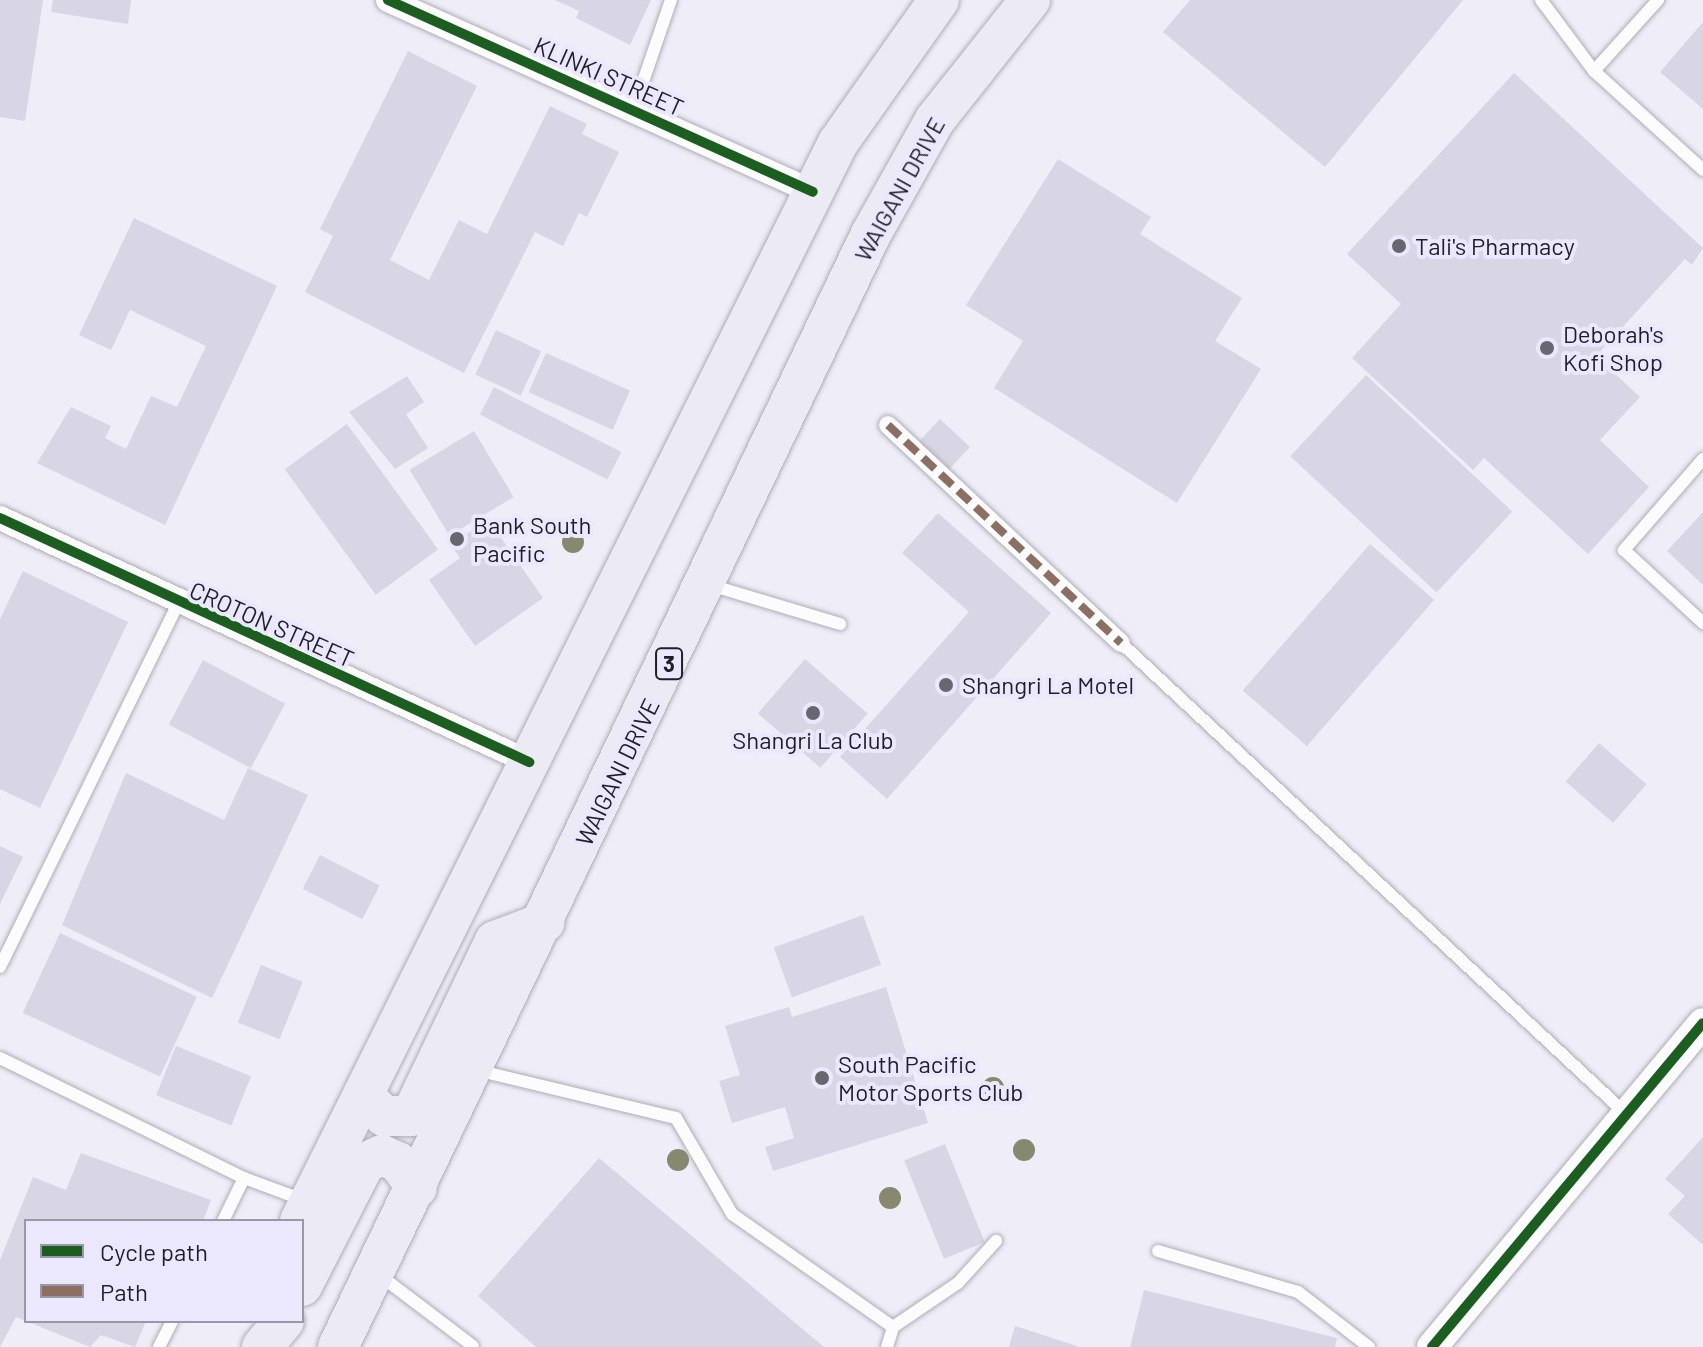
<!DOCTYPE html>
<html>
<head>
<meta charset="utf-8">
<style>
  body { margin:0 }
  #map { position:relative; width:1703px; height:1347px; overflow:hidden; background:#eeedf8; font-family:Barlow,sans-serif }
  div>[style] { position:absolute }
  .building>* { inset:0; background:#d8d6e4; transform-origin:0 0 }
  .roads { filter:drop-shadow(0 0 2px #aeadb5) drop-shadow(0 0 2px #aeadb5) }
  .service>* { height:12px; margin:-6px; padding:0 6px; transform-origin:6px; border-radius:6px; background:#fcfcfe }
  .pedestrian>* { height:18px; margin:-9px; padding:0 9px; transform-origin:9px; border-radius:9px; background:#fcfcfe }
  .minor>* { height:24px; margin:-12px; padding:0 12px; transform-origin:12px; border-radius:12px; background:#fcfcfe }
  .tertiary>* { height:30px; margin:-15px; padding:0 15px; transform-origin:15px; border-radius:15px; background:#fcfcfe }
  .trunk>* { height:40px; margin:-20px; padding:0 20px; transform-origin:20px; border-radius:20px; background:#eceaf4 }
  .quiet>* { height:8px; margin-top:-4px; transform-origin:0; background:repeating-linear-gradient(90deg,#8d6e63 0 16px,transparent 0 24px) }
  .cycleway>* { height:10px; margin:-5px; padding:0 5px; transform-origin:5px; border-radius:5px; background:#1b5e20 }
  .trees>* { width:22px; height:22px; margin:-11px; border-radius:50%; background:#868970 }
  .dots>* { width:22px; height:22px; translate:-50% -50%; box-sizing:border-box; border:4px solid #ebe8fd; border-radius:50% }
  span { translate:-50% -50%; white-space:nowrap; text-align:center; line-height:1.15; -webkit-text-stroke:8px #ebe8fd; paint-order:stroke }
  .shield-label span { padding:2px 6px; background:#ebe8fd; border:2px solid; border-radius:6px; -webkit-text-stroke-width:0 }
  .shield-label { font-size:22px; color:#201f26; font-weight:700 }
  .street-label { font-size:24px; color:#201f26 }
  .poi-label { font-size:24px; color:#201f26 }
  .left { translate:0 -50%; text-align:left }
  .legend { position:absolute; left:24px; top:1219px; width:280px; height:104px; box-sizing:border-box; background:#ebe8fd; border:2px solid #9a98a7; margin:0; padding:10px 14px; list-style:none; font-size:24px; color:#201f26 }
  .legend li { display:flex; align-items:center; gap:16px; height:40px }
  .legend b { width:40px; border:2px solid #9a98a7 }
</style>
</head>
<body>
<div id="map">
  <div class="building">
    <div style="clip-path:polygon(0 0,43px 0,25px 121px,0 117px)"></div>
    <div style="clip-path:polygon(53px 0,131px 0,128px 24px,51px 12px)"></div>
    <div style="clip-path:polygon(555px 0,651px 0,630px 45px,576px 18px,579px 11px)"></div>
    <div style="clip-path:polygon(1190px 0,1463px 0,1325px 167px,1163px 32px)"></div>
    <div style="clip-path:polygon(1703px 22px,1703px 109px,1660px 72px)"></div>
    <div style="clip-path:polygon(408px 51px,477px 86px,390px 260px,429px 280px,459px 220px,487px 234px,550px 106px,587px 124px,582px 134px,619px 152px,587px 217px,579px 213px,563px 246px,535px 232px,464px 373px,305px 292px,333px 236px,320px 229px)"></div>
    <div style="clip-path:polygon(1514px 73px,1703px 248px,1692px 265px,1685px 259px,1596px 356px,1640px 397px,1600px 440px,1649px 487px,1588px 554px,1484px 458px,1473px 470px,1352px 358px,1401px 304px,1347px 254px)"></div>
    <div style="clip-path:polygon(1058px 159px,1151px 217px,1140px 234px,1242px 298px,1215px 341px,1261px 369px,1177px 503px,994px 388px,1023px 341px,966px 305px)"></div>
    <div style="clip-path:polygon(134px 218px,277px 286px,165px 525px,37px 463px,71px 407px,111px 426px,105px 438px,126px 449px,151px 396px,177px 407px,206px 346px,130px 310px,111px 350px,79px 335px)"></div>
    <div style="left:496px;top:330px;width:50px;height:49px;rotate:25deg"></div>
    <div style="left:546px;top:353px;width:92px;height:43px;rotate:24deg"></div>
    <div style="left:1366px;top:375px;width:200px;height:111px;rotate:43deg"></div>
    <div style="clip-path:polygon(407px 376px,424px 402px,406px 414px,428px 448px,395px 469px,349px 412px)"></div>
    <div style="left:494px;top:387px;width:143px;height:31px;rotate:27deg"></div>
    <div style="left:940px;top:419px;width:41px;height:35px;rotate:43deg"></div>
    <div style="left:347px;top:424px;width:155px;height:77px;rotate:54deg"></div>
    <div style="left:474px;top:431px;width:77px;height:75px;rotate:59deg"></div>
    <div style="clip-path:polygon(1703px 512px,1703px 585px,1667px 551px)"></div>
    <div style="clip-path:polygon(938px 513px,1051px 613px,887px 799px,840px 757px,969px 612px,902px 553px)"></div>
    <div style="clip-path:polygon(488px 519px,543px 598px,475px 646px,429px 580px,460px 558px,451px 545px)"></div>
    <div style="left:1370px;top:544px;width:85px;height:194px;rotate:41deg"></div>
    <div style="clip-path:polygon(23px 571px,128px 622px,40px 808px,0 789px,0 619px)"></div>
    <div style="left:805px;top:659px;width:83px;height:72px;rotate:41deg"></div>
    <div style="left:203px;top:660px;width:93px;height:73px;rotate:28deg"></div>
    <div style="left:1599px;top:743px;width:63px;height:51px;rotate:41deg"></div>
    <div style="clip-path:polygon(248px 768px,308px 795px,212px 998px,62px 925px,126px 773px,224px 820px)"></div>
    <div style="clip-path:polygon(0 846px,23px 857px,0 904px)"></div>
    <div style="left:320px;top:855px;width:67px;height:38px;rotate:27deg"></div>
    <div style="left:863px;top:915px;width:53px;height:95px;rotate:70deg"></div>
    <div style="left:60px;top:933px;width:151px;height:88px;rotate:25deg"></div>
    <div style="left:261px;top:965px;width:45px;height:62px;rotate:22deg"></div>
    <div style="clip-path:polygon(886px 987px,928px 1123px,773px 1171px,765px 1147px,794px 1138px,785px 1107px,732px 1123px,719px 1081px,740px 1075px,725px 1026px,789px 1007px,792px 1017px)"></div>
    <div style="left:176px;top:1046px;width:81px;height:53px;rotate:22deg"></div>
    <div style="clip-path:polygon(1703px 1137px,1703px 1245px,1668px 1214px,1685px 1196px,1665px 1179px)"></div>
    <div style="left:945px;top:1144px;width:106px;height:44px;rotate:68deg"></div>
    <div style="clip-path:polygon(81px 1153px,211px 1200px,203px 1221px,26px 1221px,26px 1321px,16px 1317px,0 1347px,0 1260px,33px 1177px,66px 1190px)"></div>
    <div style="clip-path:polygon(599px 1158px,824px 1347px,536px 1347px,478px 1296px)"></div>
    <div style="clip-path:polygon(1144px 1290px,1337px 1338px,1335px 1347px,1130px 1347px)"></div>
    <div style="clip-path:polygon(26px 1321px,146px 1321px,135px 1347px,101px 1335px,90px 1347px)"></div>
    <div style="clip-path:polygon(1015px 1326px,1077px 1346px,1077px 1347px,1009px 1347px)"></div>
  </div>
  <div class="roads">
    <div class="service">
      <div style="left:1541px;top:0;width:89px;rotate:53.3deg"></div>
      <div style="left:1594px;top:71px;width:147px;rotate:42.2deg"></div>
      <div style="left:1594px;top:71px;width:96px;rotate:-48deg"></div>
      <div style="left:634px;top:108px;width:114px;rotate:-71.1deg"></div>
      <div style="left:1703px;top:459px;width:121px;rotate:131deg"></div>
      <div style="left:1624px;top:550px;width:108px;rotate:42.7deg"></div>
      <div style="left:710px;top:585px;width:136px;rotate:16.7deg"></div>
      <div style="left:1121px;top:643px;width:688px;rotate:43deg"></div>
      <div style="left:0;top:967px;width:404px;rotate:-63.9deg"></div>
      <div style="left:0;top:1058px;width:272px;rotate:26.2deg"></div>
      <div style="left:244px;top:1178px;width:48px;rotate:116deg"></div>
      <div style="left:476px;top:1070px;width:206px;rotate:13.5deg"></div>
      <div style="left:676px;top:1118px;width:111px;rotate:59.7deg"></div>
      <div style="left:732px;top:1214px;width:197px;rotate:35.1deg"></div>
      <div style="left:244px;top:1178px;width:63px;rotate:20.4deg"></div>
      <div style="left:1158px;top:1251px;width:146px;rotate:16.3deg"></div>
      <div style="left:1298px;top:1292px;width:90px;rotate:37.8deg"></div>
      <div style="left:378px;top:1274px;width:119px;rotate:37.2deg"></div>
      <div style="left:159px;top:1347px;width:29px;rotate:-63deg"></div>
      <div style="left:887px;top:1347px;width:21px;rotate:-73deg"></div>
      <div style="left:893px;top:1327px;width:78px;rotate:-34.1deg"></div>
      <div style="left:958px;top:1283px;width:57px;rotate:-47.9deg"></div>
    </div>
    <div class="pedestrian">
      <div style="left:888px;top:425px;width:319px;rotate:43.1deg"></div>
    </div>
    <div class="minor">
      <div style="left:388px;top:0;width:466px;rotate:24.3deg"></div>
      <div style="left:0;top:518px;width:583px;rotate:24.76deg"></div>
    </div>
    <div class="tertiary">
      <div style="left:1432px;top:1347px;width:422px;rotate:-50.1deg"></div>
    </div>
    <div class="trunk">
      <div style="left:363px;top:1095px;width:30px;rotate:45deg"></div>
      <div style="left:384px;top:1116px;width:27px"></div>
      <div style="left:411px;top:1116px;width:194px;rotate:-64.4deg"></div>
      <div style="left:495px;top:941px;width:53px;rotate:-20.8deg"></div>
      <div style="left:300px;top:1221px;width:1205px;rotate:-63.48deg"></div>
      <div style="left:838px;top:143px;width:175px;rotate:-54.8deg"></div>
      <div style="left:302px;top:1286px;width:138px;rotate:-62.9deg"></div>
      <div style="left:365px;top:1163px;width:19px;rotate:-25deg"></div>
      <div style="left:382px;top:1155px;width:17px;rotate:24deg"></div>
      <div style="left:398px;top:1162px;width:32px;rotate:54deg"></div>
      <div style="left:262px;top:1347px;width:34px;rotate:-50deg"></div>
      <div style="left:338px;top:1347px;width:1234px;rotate:-64.41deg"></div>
      <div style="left:871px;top:234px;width:131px;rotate:-60.7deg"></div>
      <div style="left:935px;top:120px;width:153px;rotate:-51.6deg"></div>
    </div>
  </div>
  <div class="quiet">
    <div style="left:888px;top:425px;width:319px;rotate:43.1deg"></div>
  </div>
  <div class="cycleway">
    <div style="left:388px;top:0;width:466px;rotate:24.3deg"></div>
    <div style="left:0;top:518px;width:583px;rotate:24.76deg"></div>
    <div style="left:1432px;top:1347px;width:422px;rotate:-50.1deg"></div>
  </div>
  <div class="trees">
    <div style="left:573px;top:542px"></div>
    <div style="left:993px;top:1088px"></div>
    <div style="left:1024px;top:1150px"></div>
    <div style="left:678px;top:1160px"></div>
    <div style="left:890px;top:1198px"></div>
  </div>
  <div class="dots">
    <div style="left:1399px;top:246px;background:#686770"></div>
    <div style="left:1547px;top:348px;background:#686770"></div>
    <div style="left:457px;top:539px;background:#686770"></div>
    <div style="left:946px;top:685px;background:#686770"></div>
    <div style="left:813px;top:713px;background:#686770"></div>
    <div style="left:822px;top:1078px;background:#686770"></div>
  </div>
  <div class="shield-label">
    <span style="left:669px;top:664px">3</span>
  </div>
  <div class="street-label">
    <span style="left:609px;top:76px;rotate:24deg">KLINKI STREET</span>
    <span style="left:899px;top:189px;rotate:-61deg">WAIGANI DRIVE</span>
    <span style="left:272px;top:624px;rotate:24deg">CROTON STREET</span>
    <span style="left:617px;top:772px;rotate:-64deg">WAIGANI DRIVE</span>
  </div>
  <div class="poi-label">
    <span class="left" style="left:1415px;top:246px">Tali's Pharmacy</span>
    <span class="left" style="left:1563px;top:348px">Deborah's<br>Kofi Shop</span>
    <span class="left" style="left:473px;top:539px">Bank South<br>Pacific</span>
    <span class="left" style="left:962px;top:685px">Shangri La Motel</span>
    <span style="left:813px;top:740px">Shangri La Club</span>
    <span class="left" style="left:838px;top:1078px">South Pacific<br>Motor Sports Club</span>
  </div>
  <ul class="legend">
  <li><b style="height:10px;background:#1b5e20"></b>Cycle path</li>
  <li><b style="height:10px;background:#8d6e63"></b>Path</li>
  </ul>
</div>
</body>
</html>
